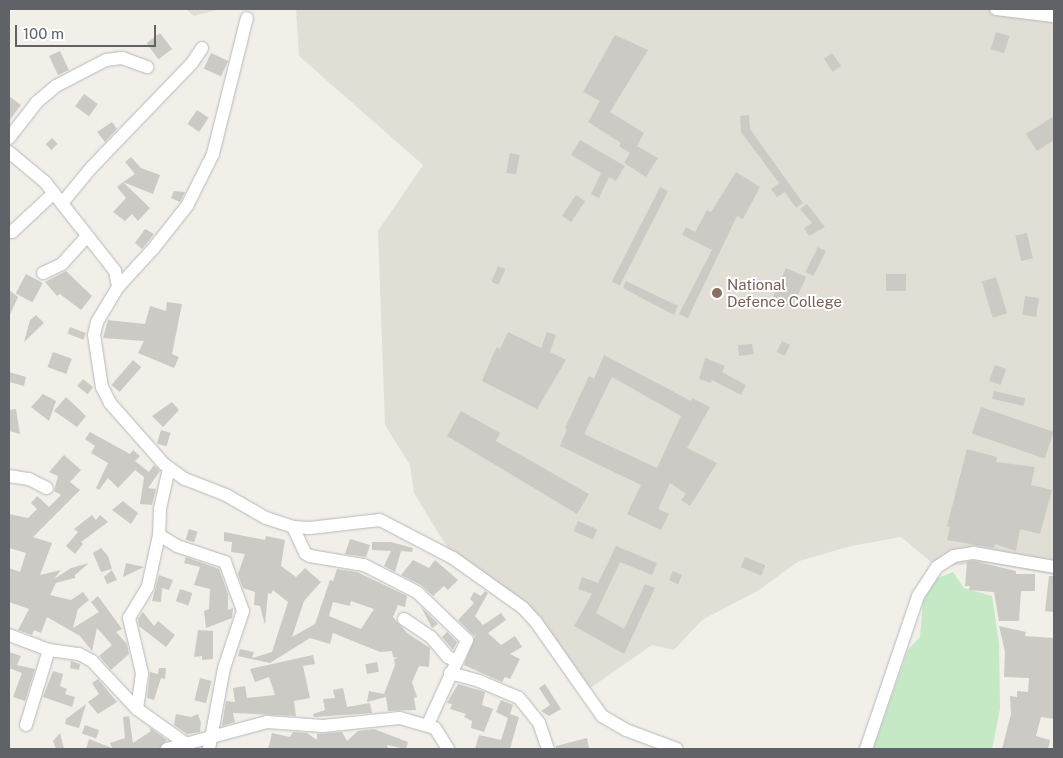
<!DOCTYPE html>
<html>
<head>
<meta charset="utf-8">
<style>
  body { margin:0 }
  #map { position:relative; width:1063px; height:758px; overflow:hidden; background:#f1efe8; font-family:"Public Sans",sans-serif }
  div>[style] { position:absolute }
  .education>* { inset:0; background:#e1ded6 }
  .green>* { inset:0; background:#c5e8c5 }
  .building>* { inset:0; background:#cccac5; transform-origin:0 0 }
  .roads { filter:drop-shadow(0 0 1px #b5b8bc) drop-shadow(0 0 1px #b5b8bc) }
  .minor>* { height:12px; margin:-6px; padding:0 6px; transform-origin:6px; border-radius:6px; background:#fff }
  .dots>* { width:14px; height:14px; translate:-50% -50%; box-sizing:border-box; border:2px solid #fff; border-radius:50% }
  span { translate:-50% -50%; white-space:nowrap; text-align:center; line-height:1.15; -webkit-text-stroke:4px #fff; paint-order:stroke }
  .education-label { font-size:15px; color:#785e54 }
  .left { translate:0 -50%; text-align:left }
  .frame { position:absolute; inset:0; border:10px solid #5f6368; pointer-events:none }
  .scale { position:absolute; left:15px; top:25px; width:141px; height:22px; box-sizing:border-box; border:2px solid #5f6368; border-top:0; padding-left:6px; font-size:15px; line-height:18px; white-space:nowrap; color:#5f6368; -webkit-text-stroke:4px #fff; paint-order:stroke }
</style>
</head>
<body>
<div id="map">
  <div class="education">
    <div style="clip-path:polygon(186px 9px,220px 9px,194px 16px)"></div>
    <div style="clip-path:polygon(296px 9px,1054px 9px,1054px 575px,987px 563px,937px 567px,901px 537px,851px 546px,799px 561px,759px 590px,702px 620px,674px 650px,652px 645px,583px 693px,519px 602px,450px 552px,414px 493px,410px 465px,385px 425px,378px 231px,423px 165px,299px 56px)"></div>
  </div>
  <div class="green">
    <div style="clip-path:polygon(953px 572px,964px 588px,992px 596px,999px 643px,1000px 709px,992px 749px,873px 749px,908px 650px,920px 637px,923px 601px,936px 579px)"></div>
  </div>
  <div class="building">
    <div style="left:996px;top:32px;width:14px;height:18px;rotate:17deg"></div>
    <div style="left:160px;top:33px;width:20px;height:17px;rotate:53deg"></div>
    <div style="clip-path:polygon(615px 35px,648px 50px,610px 112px,644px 133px,637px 146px,658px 158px,646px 177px,624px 163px,630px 153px,619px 146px,621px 143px,588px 122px,600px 101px,583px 92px)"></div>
    <div style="left:60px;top:51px;width:21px;height:12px;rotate:65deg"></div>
    <div style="left:211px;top:53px;width:19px;height:17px;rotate:25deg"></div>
    <div style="left:832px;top:53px;width:16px;height:10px;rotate:55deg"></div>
    <div style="left:84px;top:94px;width:17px;height:15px;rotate:36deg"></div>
    <div style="clip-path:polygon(9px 96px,21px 105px,9px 121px)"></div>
    <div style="left:197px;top:110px;width:14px;height:17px;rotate:34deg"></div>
    <div style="clip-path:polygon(749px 115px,750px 129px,803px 203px,796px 208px,785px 192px,777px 197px,771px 189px,779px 183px,741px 132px,740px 116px)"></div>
    <div style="clip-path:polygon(1054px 116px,1054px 140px,1037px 151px,1026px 134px)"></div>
    <div style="clip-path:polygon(112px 122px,117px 129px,105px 142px,97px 132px)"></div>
    <div style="left:52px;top:138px;width:8px;height:9px;rotate:45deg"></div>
    <div style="clip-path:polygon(580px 140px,625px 166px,616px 181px,609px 177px,599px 198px,591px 194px,601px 173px,571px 155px)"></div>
    <div style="left:510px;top:153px;width:10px;height:20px;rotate:11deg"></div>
    <div style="clip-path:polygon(131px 157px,141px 168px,160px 175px,153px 194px,123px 182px,135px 174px,125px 162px)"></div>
    <div style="clip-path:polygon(736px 172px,760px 187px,743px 219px,737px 216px,688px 318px,679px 314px,712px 250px,682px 235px,686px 227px,695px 232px,707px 210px,711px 212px)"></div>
    <div style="clip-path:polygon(123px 182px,150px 208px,138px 221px,132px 214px,125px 221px,113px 212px,126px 198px,117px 187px)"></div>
    <div style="left:660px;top:187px;width:9px;height:106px;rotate:27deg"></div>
    <div style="clip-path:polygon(174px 191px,185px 192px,180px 202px,171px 198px)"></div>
    <div style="left:576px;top:195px;width:11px;height:25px;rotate:34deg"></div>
    <div style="clip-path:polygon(807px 204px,825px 227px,809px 236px,804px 228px,812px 223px,800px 209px)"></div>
    <div style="clip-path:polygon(145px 229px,154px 234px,142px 249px,135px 243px)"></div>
    <div style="left:1027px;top:233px;width:26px;height:12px;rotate:77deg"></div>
    <div style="left:818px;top:247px;width:9px;height:28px;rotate:27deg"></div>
    <div style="left:498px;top:266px;width:8px;height:17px;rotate:23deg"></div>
    <div style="left:786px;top:268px;width:22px;height:34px;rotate:24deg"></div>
    <div style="clip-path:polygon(66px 271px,92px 296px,81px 310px,60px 294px,57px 296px,45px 282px)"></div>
    <div style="left:26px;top:274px;width:19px;height:22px;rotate:28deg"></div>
    <div style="left:886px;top:274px;width:20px;height:17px"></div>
    <div style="left:996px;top:277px;width:38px;height:15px;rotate:73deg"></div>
    <div style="clip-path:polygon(626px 281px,678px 306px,674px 315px,623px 288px)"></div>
    <div style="clip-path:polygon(9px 290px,18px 297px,9px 317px)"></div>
    <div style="left:1025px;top:296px;width:14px;height:19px;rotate:8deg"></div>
    <div style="clip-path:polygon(167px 302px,182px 304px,172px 354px,179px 357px,174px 368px,138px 353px,144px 341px,103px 338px,108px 320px,145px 324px,150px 306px,166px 311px)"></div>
    <div style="clip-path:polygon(36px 315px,44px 323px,24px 342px,30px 320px)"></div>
    <div style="left:70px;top:327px;width:17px;height:7px;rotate:21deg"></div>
    <div style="clip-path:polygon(508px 332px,541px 348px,547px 332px,556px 335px,550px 352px,566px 360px,537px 409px,482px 381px,492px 357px,497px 347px,500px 349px)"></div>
    <div style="left:782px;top:341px;width:9px;height:12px;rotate:27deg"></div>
    <div style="clip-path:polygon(752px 344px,754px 354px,739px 356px,738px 345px)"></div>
    <div style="left:53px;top:352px;width:20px;height:16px;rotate:20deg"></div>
    <div style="clip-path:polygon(evenodd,604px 355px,691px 401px,692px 398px,710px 407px,687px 448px,717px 463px,690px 506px,681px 500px,686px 494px,670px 483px,658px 509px,669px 514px,661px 530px,627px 514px,641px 485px,560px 446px,567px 429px,565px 428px,589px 376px,594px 379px,604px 355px,612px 377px,681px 416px,657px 468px,584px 434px,612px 377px)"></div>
    <div style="clip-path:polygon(705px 358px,725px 366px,722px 372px,746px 385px,741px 395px,712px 380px,711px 383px,699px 379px)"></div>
    <div style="left:133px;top:360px;width:11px;height:33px;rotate:41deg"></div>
    <div style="left:995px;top:365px;width:12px;height:17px;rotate:20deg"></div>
    <div style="clip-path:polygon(9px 372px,26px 377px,24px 386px,9px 382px)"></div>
    <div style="left:83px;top:379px;width:13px;height:9px;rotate:39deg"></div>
    <div style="left:994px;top:391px;width:32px;height:8px;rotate:13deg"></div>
    <div style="clip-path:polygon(43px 394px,56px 401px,49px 421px,31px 407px)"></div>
    <div style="clip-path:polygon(66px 397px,86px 416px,77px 427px,54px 411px)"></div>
    <div style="clip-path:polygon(172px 402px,179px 410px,163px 427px,152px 416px)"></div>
    <div style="left:981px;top:407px;width:77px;height:28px;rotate:19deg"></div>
    <div style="clip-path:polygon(16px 409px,20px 434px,9px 431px,9px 410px)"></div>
    <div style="clip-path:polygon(461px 411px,500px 433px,496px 441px,589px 494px,577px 514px,447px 436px)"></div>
    <div style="left:161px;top:430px;width:10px;height:14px;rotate:17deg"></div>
    <div style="clip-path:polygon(90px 432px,130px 454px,133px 450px,140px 456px,135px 461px,149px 472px,154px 465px,160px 471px,148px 488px,156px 489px,152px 505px,140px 504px,144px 477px,135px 470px,118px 488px,108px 478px,99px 490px,96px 488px,108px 463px,91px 453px,95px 446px,85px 439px)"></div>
    <div style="clip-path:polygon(967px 449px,997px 457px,996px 462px,1035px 467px,1031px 485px,1052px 490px,1040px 534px,1020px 529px,1016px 551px,995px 544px,994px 548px,947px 540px,950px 527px,947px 526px)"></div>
    <div style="clip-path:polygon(64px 455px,81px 470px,70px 482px,80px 490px,33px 537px,52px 543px,40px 575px,61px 570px,54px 579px,71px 568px,89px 563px,75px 575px,75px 578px,56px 583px,50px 595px,71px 600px,83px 592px,89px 600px,78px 609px,73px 628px,99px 612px,91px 602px,98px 596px,122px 629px,116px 632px,127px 644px,129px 654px,111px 670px,99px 656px,112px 645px,97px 628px,92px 651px,80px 636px,47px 617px,41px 633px,34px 630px,32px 635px,18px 630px,29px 609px,9px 602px,9px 568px,20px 572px,26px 553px,9px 548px,9px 514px,28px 518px,37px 509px,31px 503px,37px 496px,49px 507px,61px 495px,54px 491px,58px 476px,49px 472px)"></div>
    <div style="clip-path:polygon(123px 501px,138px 513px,131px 524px,112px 510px)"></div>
    <div style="clip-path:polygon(92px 515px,96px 520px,100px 515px,108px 522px,81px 542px,83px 544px,75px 554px,66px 546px,78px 532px,74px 529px)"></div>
    <div style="left:578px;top:521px;width:21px;height:11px;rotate:23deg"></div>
    <div style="left:189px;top:529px;width:9px;height:11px;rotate:18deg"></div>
    <div style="clip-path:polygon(evenodd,224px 532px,265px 540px,266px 536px,285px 540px,281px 566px,296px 577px,305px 568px,321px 582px,304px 601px,292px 637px,315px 624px,330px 580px,333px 581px,337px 569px,357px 572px,407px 596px,405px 607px,398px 605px,393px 617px,407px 633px,430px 648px,429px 667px,419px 666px,412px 682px,417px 697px,414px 698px,416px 710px,388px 711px,386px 697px,367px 702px,369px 691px,384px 694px,395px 665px,394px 659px,398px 658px,393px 657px,392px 651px,380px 652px,333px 633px,330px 644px,310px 638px,270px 663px,238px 656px,240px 649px,254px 652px,252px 658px,272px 652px,288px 602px,273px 590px,271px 594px,268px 593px,265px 625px,260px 606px,254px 605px,255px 592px,243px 588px,238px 574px,245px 554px,231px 552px,232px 542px,224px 541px,224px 532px,351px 601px,374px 609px,361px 629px,329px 616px,333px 602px,350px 606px,351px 601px)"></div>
    <div style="clip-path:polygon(350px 539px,370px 545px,366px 557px,345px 554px)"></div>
    <div style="clip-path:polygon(372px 542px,391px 542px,413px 548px,412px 552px,401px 551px,395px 572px,384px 566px,391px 551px,372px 550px)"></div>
    <div style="clip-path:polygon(616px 546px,657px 563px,652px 575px,620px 562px,596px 613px,624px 629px,645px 584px,655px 588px,624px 654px,574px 626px,592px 594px,578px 589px,582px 577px,598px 583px)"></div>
    <div style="clip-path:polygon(101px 548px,108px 556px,112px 569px,101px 572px,93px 553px)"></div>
    <div style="clip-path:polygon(186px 557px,219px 569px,228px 594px,228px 610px,233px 608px,232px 618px,206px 628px,204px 611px,209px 609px,210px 589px,194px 585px,200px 567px,184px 563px)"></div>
    <div style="left:745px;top:557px;width:22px;height:11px;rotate:22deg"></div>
    <div style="clip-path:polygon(413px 560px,429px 568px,435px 560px,458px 580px,448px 590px,444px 586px,433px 596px,421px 585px,401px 575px)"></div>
    <div style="clip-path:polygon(974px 561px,1016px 571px,1016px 574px,1035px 574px,1035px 591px,1021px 591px,1019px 621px,999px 621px,994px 592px,969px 590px,970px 586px,965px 586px,967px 562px)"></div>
    <div style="clip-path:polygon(126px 563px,144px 567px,123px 577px)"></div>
    <div style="clip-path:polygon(112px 570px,117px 580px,107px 584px,104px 577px)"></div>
    <div style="left:673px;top:571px;width:10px;height:10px;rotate:24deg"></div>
    <div style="clip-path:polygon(159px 575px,173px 580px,169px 590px,162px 588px,161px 602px,152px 601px)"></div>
    <div style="clip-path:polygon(1049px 576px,1054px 576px,1054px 612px,1045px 611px)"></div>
    <div style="left:180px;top:589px;width:13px;height:13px;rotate:18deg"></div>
    <div style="clip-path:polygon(485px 591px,488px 593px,475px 616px,483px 625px,501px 613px,506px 620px,488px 633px,501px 645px,515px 636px,522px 647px,510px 654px,520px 659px,510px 679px,505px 677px,502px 682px,464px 665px,476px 633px,474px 636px,458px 620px,474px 603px,470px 599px,474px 592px,481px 596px)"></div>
    <div style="clip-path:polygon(421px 607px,438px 624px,432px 628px)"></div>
    <div style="clip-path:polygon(143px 612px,154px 626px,158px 621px,175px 635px,166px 647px,139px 626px,138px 619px)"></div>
    <div style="clip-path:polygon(999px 626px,1026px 632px,1025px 636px,1054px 638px,1054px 719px,1041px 717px,1036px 736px,1050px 740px,1048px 749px,1002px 749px,1011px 714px,1010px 696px,1017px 697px,1017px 691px,1028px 692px,1029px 678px,1004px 677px,1005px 652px)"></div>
    <div style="clip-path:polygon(198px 630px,213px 631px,213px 659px,202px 660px,202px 656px,194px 657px)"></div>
    <div style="clip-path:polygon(447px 632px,457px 642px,453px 650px,442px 637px)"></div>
    <div style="clip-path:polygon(9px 652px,21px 656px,17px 665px,35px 669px,25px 701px,13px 697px,22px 673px,9px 668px)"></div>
    <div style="clip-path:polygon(313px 655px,315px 664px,303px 666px,310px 698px,294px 701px,296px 716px,233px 713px,235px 722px,222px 726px,226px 701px,235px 702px,233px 688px,245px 686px,247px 698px,275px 695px,269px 677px,255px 682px,250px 669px)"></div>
    <div style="clip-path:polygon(71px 661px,80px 664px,79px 670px,70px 668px)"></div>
    <div style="left:377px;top:662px;width:10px;height:12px;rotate:79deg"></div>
    <div style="clip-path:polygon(159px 668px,166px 668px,165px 679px,161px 678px,154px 700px,147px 698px,150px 672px,158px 674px)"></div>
    <div style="clip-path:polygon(53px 671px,63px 674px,60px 686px,67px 689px,65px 694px,75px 697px,72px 707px,43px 697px)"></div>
    <div style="left:200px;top:678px;width:12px;height:23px;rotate:14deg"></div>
    <div style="clip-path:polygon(98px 679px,117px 702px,98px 714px,88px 702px,99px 694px,92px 683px)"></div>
    <div style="clip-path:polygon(458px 684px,485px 692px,482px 705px,493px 709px,484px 732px,471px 728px,472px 721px,464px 717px,466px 714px,450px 709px,452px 704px,447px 703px)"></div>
    <div style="clip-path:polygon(545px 684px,561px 709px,549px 716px,541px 711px,550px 705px,539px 688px)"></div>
    <div style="clip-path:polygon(343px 688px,347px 707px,370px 703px,372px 713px,314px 717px,313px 714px,325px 710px,323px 699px,335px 698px,333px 690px)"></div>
    <div style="clip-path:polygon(501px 700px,513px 705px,510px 714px,519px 717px,510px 749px,475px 749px,479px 735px,501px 740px,508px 718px,496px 712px)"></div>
    <div style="clip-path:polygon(86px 704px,79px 728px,65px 724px,66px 719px)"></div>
    <div style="clip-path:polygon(176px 714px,191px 717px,198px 714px,201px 723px,200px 732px,187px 734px,174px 725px)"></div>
    <div style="clip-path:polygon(129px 716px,133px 743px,151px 731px,149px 727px,167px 740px,159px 749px,86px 749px,89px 739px,112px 748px,110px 743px,125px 738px,123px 717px)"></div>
    <div style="left:85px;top:725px;width:15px;height:9px;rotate:20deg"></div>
    <div style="clip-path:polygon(374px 729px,408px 742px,406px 749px,387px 745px,388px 749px,268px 749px,272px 733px,290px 737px,293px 732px,307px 733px,317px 740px,317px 734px,342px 732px,347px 741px,358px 731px)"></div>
    <div style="clip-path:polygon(60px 733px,64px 749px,56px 749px,53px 741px)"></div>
    <div style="clip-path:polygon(587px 738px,589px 749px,556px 749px,556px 746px)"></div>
  </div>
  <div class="roads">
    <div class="minor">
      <div style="left:996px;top:9px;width:58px;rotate:6.9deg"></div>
      <div style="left:9px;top:138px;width:46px;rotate:-52.1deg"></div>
      <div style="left:37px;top:102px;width:25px;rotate:-40deg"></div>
      <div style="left:56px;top:86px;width:56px;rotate:-27.5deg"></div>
      <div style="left:106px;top:60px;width:16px;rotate:-7deg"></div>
      <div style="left:122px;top:58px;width:27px;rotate:20deg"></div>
      <div style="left:9px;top:152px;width:47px;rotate:39.8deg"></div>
      <div style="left:45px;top:182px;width:113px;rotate:51.8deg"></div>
      <div style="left:115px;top:271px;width:16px;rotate:79deg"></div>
      <div style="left:118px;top:287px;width:41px;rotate:121deg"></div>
      <div style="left:97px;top:322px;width:13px;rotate:103deg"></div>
      <div style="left:94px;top:335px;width:53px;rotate:81.3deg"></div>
      <div style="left:102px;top:387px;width:18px;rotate:63deg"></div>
      <div style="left:110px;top:403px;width:81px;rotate:48.5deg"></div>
      <div style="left:164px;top:464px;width:26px;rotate:36deg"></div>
      <div style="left:185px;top:479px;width:44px;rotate:21.3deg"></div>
      <div style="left:226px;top:495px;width:46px;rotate:29.9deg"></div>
      <div style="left:266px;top:518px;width:28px;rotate:18deg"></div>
      <div style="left:293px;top:527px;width:17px;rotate:3deg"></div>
      <div style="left:310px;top:528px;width:70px;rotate:-6.5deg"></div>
      <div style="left:380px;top:520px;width:82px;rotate:27.5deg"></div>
      <div style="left:453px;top:558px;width:86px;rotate:35.5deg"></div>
      <div style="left:523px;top:608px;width:19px;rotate:47deg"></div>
      <div style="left:536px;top:622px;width:115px;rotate:54.9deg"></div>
      <div style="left:602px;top:716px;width:28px;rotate:30deg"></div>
      <div style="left:626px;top:730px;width:54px;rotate:20.4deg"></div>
      <div style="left:63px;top:202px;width:44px;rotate:-50.5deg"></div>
      <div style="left:91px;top:168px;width:146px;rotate:-46.1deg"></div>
      <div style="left:192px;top:63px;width:18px;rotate:-56deg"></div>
      <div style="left:9px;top:232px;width:3px"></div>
      <div style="left:12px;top:232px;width:57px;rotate:-42.9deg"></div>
      <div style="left:43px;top:273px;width:21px;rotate:-25deg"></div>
      <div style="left:62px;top:264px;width:36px;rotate:-48deg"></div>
      <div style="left:118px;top:287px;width:52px;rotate:-47.4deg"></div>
      <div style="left:153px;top:249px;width:55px;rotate:-51.7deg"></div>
      <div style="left:187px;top:206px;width:58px;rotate:-63.4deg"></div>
      <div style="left:213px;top:154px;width:140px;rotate:-76deg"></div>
      <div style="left:169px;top:468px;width:42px;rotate:102.4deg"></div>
      <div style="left:160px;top:509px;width:26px;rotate:92deg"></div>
      <div style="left:159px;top:535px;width:21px;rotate:31deg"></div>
      <div style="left:177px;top:546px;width:51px;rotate:18.4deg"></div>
      <div style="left:225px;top:562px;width:52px;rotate:69.8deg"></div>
      <div style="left:243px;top:611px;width:60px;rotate:108.4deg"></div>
      <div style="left:224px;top:668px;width:82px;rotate:100.5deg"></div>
      <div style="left:9px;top:476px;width:20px;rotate:9deg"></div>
      <div style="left:29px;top:479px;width:20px;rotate:27deg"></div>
      <div style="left:293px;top:527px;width:29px;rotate:65deg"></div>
      <div style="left:305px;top:553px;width:6px;rotate:31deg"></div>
      <div style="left:310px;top:556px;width:55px;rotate:9.5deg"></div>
      <div style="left:364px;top:565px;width:59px;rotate:27deg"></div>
      <div style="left:417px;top:592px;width:69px;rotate:43.8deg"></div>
      <div style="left:467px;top:640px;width:23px;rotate:115deg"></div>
      <div style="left:404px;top:619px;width:32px;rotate:34deg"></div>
      <div style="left:431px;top:637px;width:26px;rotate:50deg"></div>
      <div style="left:448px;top:657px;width:10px;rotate:24deg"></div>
      <div style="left:457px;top:661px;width:69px;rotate:114.7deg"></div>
      <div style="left:9px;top:635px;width:43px;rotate:20.6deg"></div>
      <div style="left:49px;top:650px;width:30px;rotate:8deg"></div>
      <div style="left:79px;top:654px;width:15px;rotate:28deg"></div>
      <div style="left:92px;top:661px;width:66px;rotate:46.8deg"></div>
      <div style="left:137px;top:709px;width:59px;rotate:35.3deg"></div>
      <div style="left:450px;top:673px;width:30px;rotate:15deg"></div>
      <div style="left:479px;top:681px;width:43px;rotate:23deg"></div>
      <div style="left:519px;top:698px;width:32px;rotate:51deg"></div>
      <div style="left:539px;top:723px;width:28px;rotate:71deg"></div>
      <div style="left:137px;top:709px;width:36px;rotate:-82deg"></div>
      <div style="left:142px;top:673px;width:57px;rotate:-103.3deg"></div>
      <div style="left:129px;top:618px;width:37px;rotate:-59deg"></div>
      <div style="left:148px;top:586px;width:52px;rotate:-77.8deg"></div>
      <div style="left:26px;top:725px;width:78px;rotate:-73deg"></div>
      <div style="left:167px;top:749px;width:104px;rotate:-15.1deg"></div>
      <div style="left:267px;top:722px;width:56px;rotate:4.1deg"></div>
      <div style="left:323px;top:726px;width:77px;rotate:-5.9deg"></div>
      <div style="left:400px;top:718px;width:36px;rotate:16deg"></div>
      <div style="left:435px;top:728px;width:25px;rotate:58deg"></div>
      <div style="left:866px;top:749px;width:162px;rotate:-71.2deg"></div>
      <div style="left:918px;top:596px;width:35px;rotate:-57deg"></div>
      <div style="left:937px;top:567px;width:20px;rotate:-33deg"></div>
      <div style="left:954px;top:556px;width:20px;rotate:-9deg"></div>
      <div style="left:974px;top:553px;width:81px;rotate:9.9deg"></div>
    </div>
  </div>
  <div class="dots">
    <div style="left:717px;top:293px;background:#8d6e63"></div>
  </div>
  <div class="education-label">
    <span class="left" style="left:727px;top:293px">National<br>Defence College</span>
  </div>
  <div class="frame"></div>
  <div class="scale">100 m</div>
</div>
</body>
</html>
